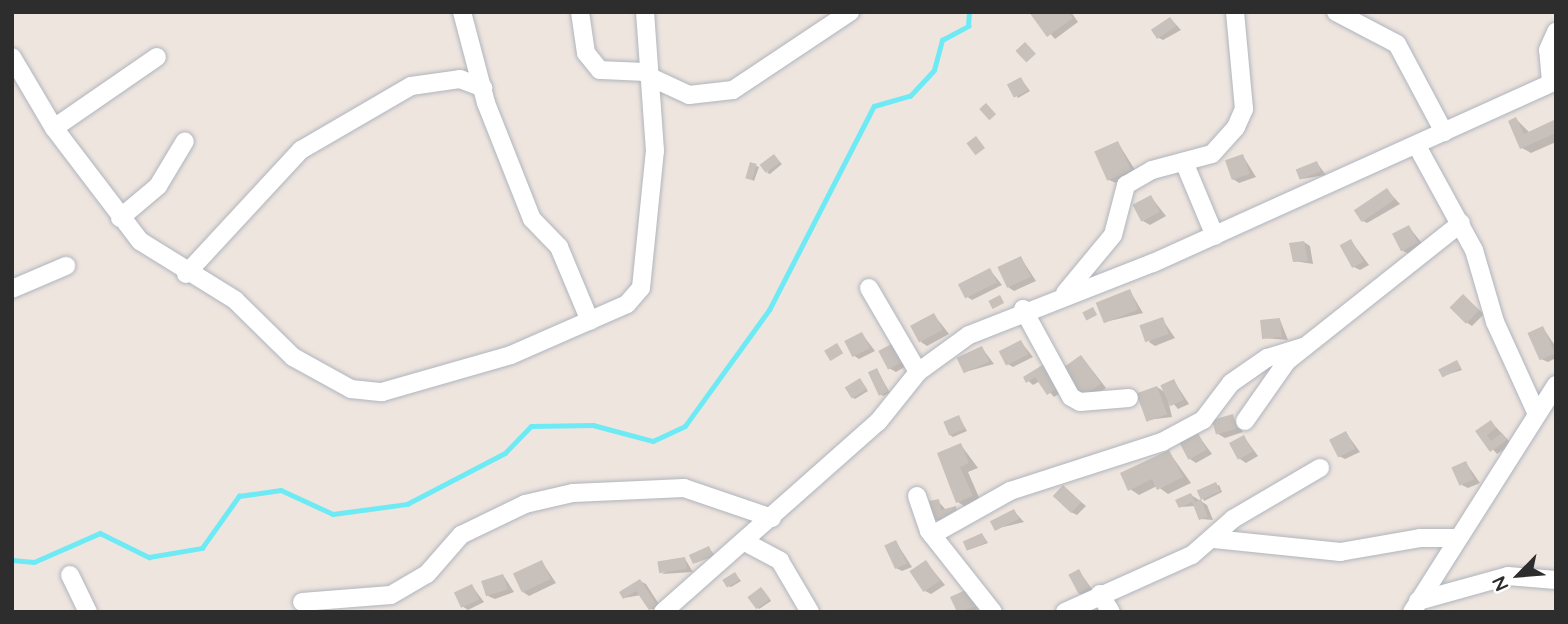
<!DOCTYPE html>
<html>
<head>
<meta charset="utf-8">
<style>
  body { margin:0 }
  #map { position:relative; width:1568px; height:624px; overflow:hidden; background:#efe5df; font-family:Quicksand,sans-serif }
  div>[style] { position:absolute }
  .shadow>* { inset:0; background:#0003 }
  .stream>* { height:4.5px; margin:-2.25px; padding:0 2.25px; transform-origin:2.25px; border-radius:2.25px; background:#6eeaf5 }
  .building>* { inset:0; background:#c8c0ba; transform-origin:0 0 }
  .roads { filter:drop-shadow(0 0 2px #afb5bd) drop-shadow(0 0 2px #afb5bd) }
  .minor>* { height:18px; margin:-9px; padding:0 9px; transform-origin:9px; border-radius:9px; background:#fff }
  span { translate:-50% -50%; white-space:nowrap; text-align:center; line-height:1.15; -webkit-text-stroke:5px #fff; paint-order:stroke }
  .frame { position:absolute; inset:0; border:14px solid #2d2d2d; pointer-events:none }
  .north { position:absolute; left:1484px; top:540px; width:70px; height:70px; -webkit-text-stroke:5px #fff; paint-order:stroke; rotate:245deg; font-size:19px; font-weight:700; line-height:28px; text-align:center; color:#2d2d2d }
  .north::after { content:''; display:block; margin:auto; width:24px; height:32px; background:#2d2d2d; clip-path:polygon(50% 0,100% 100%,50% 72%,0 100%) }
</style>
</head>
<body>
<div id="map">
  <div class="shadow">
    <div style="clip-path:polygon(1031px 12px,1071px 12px,1078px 22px,1055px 39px)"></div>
    <div style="clip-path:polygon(1171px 19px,1181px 30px,1163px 40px,1157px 37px)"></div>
    <div style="clip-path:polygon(1021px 79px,1030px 91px,1018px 98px,1010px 85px)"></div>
    <div style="clip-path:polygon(1516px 119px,1530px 133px,1556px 121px,1556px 142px,1531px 153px,1522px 148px)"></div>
    <div style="clip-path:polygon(1118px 143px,1137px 173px,1116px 183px,1109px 180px)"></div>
    <div style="clip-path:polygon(1243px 156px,1256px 177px,1239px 183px,1233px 179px)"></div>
    <div style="clip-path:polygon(776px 158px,782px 164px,770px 174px,767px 173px)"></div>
    <div style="clip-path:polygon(1317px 163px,1326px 175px,1302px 179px)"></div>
    <div style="clip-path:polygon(751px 164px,759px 167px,754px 181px,747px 177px)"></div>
    <div style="clip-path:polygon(1387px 190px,1400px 204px,1367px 223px,1361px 220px)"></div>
    <div style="clip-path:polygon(1151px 197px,1166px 216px,1150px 225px,1143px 221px)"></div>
    <div style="clip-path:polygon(1409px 227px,1424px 246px,1409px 254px,1403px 251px)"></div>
    <div style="clip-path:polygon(1351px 241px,1369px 265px,1360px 270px,1354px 267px)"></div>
    <div style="clip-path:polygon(1304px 242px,1310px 246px,1313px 264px,1294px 261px)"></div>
    <div style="clip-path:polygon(1021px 258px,1036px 281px,1014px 291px,1008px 287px)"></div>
    <div style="clip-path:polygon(990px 270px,1002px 285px,972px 300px,966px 296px)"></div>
    <div style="clip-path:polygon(1130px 291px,1143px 313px,1105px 322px)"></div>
    <div style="clip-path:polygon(1463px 296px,1484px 314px,1472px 326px,1466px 322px)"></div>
    <div style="clip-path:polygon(934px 315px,949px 334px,927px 346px,921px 342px)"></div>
    <div style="clip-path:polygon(1162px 319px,1175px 338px,1155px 346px,1149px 342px)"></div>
    <div style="clip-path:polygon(1280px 320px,1288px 340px,1264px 338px)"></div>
    <div style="clip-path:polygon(1543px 328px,1556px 347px,1556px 358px,1548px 362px,1541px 359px)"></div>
    <div style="clip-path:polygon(862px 334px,875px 351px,859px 359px,853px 355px)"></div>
    <div style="clip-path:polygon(1021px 342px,1033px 357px,1013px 367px,1006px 363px)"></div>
    <div style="clip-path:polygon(895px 343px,910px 364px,896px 372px,889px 368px)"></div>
    <div style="clip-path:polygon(982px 348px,994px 364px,965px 372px)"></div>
    <div style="clip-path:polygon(1082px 357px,1106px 388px,1089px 399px)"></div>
    <div style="clip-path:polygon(1457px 362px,1462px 370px,1443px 376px)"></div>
    <div style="clip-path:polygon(877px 370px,890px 393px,883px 396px,880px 394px)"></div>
    <div style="clip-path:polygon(1050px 370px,1063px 391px,1054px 397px,1040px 381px,1033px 385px,1025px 378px)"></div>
    <div style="clip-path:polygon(860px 380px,868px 391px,855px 399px,853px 398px)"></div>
    <div style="clip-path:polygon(1174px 381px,1189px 404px,1178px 409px,1167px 396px,1172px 417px,1147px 420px,1157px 387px,1166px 393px)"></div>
    <div style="clip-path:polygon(1232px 416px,1243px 432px,1225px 438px,1218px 434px)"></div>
    <div style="clip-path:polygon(959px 417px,967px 431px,953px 437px,950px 435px)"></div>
    <div style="clip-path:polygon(1491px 422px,1512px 444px,1497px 454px,1477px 431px)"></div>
    <div style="clip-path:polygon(1346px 433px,1360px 452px,1345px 459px,1339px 456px)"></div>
    <div style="clip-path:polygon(1198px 435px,1212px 454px,1196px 463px,1190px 459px)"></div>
    <div style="clip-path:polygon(1244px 437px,1258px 456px,1246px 463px,1240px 459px)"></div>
    <div style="clip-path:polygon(961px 445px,978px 468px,968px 472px,981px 502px,967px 508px,958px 502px)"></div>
    <div style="clip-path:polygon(1169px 452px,1191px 483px,1168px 494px,1157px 486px,1139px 495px,1130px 489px)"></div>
    <div style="clip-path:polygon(1466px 463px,1480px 483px,1468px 488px,1462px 485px)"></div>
    <div style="clip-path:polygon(1219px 485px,1222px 492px,1204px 501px,1200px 492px)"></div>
    <div style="clip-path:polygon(1064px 488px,1086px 506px,1077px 515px,1071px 512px)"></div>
    <div style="clip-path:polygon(1191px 495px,1207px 505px,1213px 520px,1201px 519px,1195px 506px,1180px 507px)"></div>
    <div style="clip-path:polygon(938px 501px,946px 510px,962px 512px,941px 522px,935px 519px)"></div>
    <div style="clip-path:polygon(1014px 511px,1024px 522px,995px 529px)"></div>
    <div style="clip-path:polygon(982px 534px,988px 543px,968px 550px)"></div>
    <div style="clip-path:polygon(896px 542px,912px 567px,902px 571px,896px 568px)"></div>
    <div style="clip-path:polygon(709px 548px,715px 556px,695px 563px)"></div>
    <div style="clip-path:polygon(685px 559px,693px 572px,662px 574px)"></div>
    <div style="clip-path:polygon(542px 562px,556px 583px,529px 596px,523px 592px)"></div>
    <div style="clip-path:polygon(926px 562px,945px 585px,931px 594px,925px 591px)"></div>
    <div style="clip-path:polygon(1079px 571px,1094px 592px,1084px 596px,1078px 593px)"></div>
    <div style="clip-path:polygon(735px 574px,741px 581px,731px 587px,728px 586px)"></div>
    <div style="clip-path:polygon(503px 575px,514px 592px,495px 599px,488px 596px)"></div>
    <div style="clip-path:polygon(640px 581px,646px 584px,662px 609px,650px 609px,641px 595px,624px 598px)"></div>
    <div style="clip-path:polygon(472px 586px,484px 602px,468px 610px,462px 606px)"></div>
    <div style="clip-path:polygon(969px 590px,983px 609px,959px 612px,953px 598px)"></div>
    <div style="clip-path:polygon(764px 591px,771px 601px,759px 609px,750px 597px)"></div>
  </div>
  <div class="stream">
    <div style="left:12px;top:560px;width:22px;rotate:5deg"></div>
    <div style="left:34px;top:562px;width:72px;rotate:-23.7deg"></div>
    <div style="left:100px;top:533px;width:55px;rotate:26.1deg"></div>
    <div style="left:149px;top:557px;width:54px;rotate:-9.6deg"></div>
    <div style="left:202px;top:548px;width:64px;rotate:-54.6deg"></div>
    <div style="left:239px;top:496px;width:42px;rotate:-8.1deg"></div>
    <div style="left:281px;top:490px;width:57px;rotate:24.8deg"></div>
    <div style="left:333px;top:514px;width:75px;rotate:-7.7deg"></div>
    <div style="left:407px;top:504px;width:110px;rotate:-27.5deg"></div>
    <div style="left:505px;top:453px;width:37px;rotate:-46deg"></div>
    <div style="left:531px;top:426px;width:62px;rotate:-0.9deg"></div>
    <div style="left:593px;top:425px;width:62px;rotate:14.9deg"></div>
    <div style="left:653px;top:441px;width:35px;rotate:-25deg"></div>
    <div style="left:685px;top:426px;width:143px;rotate:-54.1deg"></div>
    <div style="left:769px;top:310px;width:229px;rotate:-62.8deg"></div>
    <div style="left:874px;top:106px;width:37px;rotate:-16deg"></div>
    <div style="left:910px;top:96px;width:35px;rotate:-47deg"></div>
    <div style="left:934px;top:70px;width:31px;rotate:-75deg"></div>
    <div style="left:942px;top:40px;width:30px;rotate:-28deg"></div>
    <div style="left:968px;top:26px;width:14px;rotate:-86deg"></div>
  </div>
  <div class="building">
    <div style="clip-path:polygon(1029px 12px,1069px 12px,1073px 18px,1047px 37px)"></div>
    <div style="left:1170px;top:17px;width:11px;height:23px;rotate:56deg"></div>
    <div style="left:1025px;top:42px;width:16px;height:13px;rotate:47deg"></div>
    <div style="left:1021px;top:77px;width:15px;height:16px;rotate:62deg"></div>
    <div style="left:986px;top:103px;width:15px;height:9px;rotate:48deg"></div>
    <div style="clip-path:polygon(1516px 117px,1524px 134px,1556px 119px,1556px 133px,1520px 149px,1508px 121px)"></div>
    <div style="left:976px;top:136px;width:15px;height:12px;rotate:53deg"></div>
    <div style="left:1118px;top:141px;width:32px;height:26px;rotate:66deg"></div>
    <div style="left:774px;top:154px;width:10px;height:18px;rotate:53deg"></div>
    <div style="left:1243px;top:154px;width:21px;height:19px;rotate:71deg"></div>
    <div style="left:1317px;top:161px;width:11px;height:23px;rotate:68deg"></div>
    <div style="left:750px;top:162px;width:7px;height:17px;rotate:16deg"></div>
    <div style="left:1387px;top:188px;width:14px;height:40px;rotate:56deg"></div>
    <div style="left:1151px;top:195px;width:19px;height:21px;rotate:62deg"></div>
    <div style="left:1409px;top:225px;width:20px;height:19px;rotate:63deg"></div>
    <div style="left:1351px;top:239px;width:26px;height:13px;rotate:61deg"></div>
    <div style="clip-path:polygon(1304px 241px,1308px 261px,1293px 262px,1289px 243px)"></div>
    <div style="left:1021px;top:256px;width:23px;height:26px;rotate:65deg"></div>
    <div style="left:990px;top:268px;width:16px;height:36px;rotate:63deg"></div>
    <div style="left:1130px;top:289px;width:22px;height:37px;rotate:68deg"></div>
    <div style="left:1463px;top:294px;width:23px;height:19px;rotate:45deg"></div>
    <div style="left:1000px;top:295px;width:9px;height:13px;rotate:63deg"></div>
    <div style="left:1093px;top:307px;width:9px;height:12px;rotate:63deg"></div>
    <div style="left:934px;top:313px;width:19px;height:27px;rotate:62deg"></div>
    <div style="left:1163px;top:317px;width:18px;height:25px;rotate:71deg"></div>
    <div style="left:1280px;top:318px;width:19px;height:20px;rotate:84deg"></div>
    <div style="left:1543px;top:326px;width:30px;height:17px;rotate:66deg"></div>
    <div style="left:862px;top:332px;width:18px;height:20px;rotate:63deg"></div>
    <div style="left:1021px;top:340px;width:16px;height:25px;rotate:63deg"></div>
    <div style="left:895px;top:342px;width:21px;height:19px;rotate:62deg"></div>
    <div style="left:837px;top:343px;width:12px;height:15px;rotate:59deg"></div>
    <div style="left:982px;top:346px;width:17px;height:28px;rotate:65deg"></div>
    <div style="left:1081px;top:355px;width:35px;height:23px;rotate:55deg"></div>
    <div style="left:1457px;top:360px;width:9px;height:21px;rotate:63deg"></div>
    <div style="clip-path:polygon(1044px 364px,1058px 388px,1047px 395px,1035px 377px,1026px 383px,1023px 377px)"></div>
    <div style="left:877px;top:368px;width:26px;height:10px;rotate:65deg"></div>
    <div style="left:860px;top:378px;width:13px;height:18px;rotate:58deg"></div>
    <div style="left:1174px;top:379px;width:23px;height:15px;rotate:65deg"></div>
    <div style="left:1157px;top:386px;width:30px;height:22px;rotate:70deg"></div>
    <div style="left:1233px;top:414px;width:15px;height:22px;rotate:74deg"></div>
    <div style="left:959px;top:415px;width:15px;height:17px;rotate:67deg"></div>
    <div style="clip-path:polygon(1491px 420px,1496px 428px,1487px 435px,1491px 441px,1502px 433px,1507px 440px,1490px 452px,1475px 431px)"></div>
    <div style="left:1346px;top:431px;width:20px;height:19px;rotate:63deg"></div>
    <div style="left:1198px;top:433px;width:19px;height:21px;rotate:62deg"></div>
    <div style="left:1244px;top:435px;width:19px;height:17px;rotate:62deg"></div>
    <div style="clip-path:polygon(961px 443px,969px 463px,960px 467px,973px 496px,956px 503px,937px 453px)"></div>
    <div style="clip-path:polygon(1169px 450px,1183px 477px,1157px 490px,1152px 479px,1128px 491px,1120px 473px)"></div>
    <div style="left:1466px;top:461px;width:20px;height:16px;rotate:66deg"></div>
    <div style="left:1216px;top:482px;width:10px;height:21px;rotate:66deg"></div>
    <div style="left:1063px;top:485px;width:25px;height:15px;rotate:43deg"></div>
    <div style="clip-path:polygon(1191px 493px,1195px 502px,1201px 499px,1208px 517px,1199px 520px,1192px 502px,1179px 508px,1175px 500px)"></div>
    <div style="clip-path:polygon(939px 499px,941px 510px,956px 506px,958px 515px,933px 520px,929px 501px)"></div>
    <div style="left:1014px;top:509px;width:11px;height:27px;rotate:63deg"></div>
    <div style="left:982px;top:533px;width:10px;height:21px;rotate:66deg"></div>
    <div style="left:896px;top:540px;width:26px;height:13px;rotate:65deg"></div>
    <div style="left:709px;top:546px;width:10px;height:22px;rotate:66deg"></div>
    <div style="left:685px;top:557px;width:12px;height:28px;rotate:81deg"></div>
    <div style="left:542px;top:560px;width:21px;height:32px;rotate:65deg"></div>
    <div style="left:926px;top:560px;width:25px;height:20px;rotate:56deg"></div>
    <div style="left:1079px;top:569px;width:21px;height:12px;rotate:62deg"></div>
    <div style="left:735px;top:572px;width:9px;height:15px;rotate:58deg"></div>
    <div style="left:503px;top:574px;width:16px;height:23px;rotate:72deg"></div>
    <div style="clip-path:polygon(640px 579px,657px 605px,649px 610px,636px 591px,623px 599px,619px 592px)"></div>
    <div style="left:472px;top:584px;width:17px;height:20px;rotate:65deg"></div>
    <div style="left:761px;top:587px;width:15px;height:17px;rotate:53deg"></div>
    <div style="clip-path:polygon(970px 588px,978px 606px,957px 612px,950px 597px)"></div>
  </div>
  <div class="roads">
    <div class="minor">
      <div style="left:462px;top:12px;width:94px;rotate:75.2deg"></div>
      <div style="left:486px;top:103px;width:125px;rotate:68.4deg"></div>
      <div style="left:532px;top:219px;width:39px;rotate:46deg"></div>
      <div style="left:559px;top:247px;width:80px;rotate:67.3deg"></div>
      <div style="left:580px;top:12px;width:41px;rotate:81.7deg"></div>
      <div style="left:586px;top:53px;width:22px;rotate:51deg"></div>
      <div style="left:600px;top:70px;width:48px;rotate:2.4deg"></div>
      <div style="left:1336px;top:12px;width:69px;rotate:27.7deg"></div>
      <div style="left:1397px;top:44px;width:100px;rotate:61.9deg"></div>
      <div style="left:12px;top:57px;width:82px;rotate:59.4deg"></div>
      <div style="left:54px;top:128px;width:142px;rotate:52.7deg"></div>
      <div style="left:140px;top:241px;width:112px;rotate:31.8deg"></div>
      <div style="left:235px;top:300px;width:81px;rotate:44.5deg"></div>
      <div style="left:293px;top:357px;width:66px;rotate:28.9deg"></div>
      <div style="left:351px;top:389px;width:31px;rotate:6deg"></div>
      <div style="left:382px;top:392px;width:134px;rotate:-16deg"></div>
      <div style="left:511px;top:355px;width:127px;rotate:-23.7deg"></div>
      <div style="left:627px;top:304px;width:21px;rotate:-49deg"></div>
      <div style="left:641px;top:288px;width:138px;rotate:-84.2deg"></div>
      <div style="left:655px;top:151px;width:139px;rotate:-94.1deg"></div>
      <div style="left:648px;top:76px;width:45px;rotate:24.9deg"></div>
      <div style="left:689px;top:95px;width:44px;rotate:-6.5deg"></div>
      <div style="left:733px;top:90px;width:141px;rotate:-33.7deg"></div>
      <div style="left:1551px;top:82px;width:32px;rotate:-95deg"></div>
      <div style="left:1548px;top:50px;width:20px;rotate:-66deg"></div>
      <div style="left:54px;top:128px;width:125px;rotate:-34.6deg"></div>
      <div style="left:1417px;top:146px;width:119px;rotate:61.3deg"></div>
      <div style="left:1474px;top:250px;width:75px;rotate:73.7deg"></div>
      <div style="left:1495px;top:322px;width:99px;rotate:65.5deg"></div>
      <div style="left:1184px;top:162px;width:80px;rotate:67.3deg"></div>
      <div style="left:120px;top:218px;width:50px;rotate:-40.1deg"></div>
      <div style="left:158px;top:186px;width:52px;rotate:-59deg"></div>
      <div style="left:186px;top:274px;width:169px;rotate:-47.2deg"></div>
      <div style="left:301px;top:150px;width:127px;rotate:-30.2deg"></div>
      <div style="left:411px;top:86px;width:49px;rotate:-8.1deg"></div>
      <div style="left:460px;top:79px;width:25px;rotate:21deg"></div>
      <div style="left:869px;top:288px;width:97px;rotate:59.7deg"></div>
      <div style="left:12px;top:289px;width:59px;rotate:-23.1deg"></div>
      <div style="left:1065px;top:293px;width:75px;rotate:-50.4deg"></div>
      <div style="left:1113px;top:235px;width:52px;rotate:-75.4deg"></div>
      <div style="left:1126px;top:185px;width:30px;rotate:-30deg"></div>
      <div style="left:1152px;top:170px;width:62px;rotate:-14.9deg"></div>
      <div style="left:1212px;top:154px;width:36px;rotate:-48deg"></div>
      <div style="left:1236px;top:127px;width:20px;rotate:-66deg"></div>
      <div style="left:1244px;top:109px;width:97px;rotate:-95.3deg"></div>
      <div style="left:1023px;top:309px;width:100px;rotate:61.4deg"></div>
      <div style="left:1071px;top:397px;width:10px;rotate:29deg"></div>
      <div style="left:1080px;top:402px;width:49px;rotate:-4.7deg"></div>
      <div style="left:1245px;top:421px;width:73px;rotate:-55deg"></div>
      <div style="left:1287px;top:361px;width:222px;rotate:-38.4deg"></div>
      <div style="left:917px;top:496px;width:37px;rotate:71deg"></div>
      <div style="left:929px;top:531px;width:103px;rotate:51.7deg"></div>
      <div style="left:932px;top:535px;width:90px;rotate:-29.4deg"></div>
      <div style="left:1010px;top:491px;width:160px;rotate:-17.9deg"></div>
      <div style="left:1162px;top:442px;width:47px;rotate:-28.2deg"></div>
      <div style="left:1203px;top:420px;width:46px;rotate:-52.9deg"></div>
      <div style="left:1231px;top:383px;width:44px;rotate:-34.8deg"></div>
      <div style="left:1267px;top:358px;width:38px;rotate:-17deg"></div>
      <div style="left:1214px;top:539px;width:127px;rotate:5.9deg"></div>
      <div style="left:1340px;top:552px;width:81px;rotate:-9.9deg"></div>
      <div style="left:1420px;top:538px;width:37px"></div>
      <div style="left:745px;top:542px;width:40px;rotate:28deg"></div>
      <div style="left:780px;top:561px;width:59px;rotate:59.5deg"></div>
      <div style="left:70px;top:575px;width:41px;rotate:64.1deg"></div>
      <div style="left:1100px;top:594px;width:21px;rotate:59deg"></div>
      <div style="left:1418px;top:601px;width:93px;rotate:-15.5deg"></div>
      <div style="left:1508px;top:576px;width:48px;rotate:4.8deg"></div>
      <div style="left:302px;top:602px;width:89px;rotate:-4.5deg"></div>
      <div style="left:391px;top:595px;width:42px;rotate:-30.3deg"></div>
      <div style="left:427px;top:574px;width:52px;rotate:-48.9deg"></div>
      <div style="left:461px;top:535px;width:71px;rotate:-25.8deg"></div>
      <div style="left:525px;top:504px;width:49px;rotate:-12.9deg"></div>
      <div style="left:573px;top:493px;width:111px;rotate:-2.6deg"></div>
      <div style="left:684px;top:488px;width:93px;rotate:18.8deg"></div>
      <div style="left:663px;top:612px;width:287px;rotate:-41.5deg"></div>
      <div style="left:878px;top:422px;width:64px;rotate:-51.3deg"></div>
      <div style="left:918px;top:372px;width:63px;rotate:-36deg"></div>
      <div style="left:969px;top:335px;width:198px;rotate:-21.4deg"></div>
      <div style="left:1153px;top:263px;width:442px;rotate:-24.3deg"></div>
      <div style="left:1065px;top:612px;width:139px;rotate:-24.2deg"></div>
      <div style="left:1192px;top:555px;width:55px;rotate:-41.3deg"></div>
      <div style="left:1233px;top:519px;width:101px;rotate:-30.4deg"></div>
      <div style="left:1412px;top:612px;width:269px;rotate:-57.6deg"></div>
    </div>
  </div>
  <div class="frame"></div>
  <div class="north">N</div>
</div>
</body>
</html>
